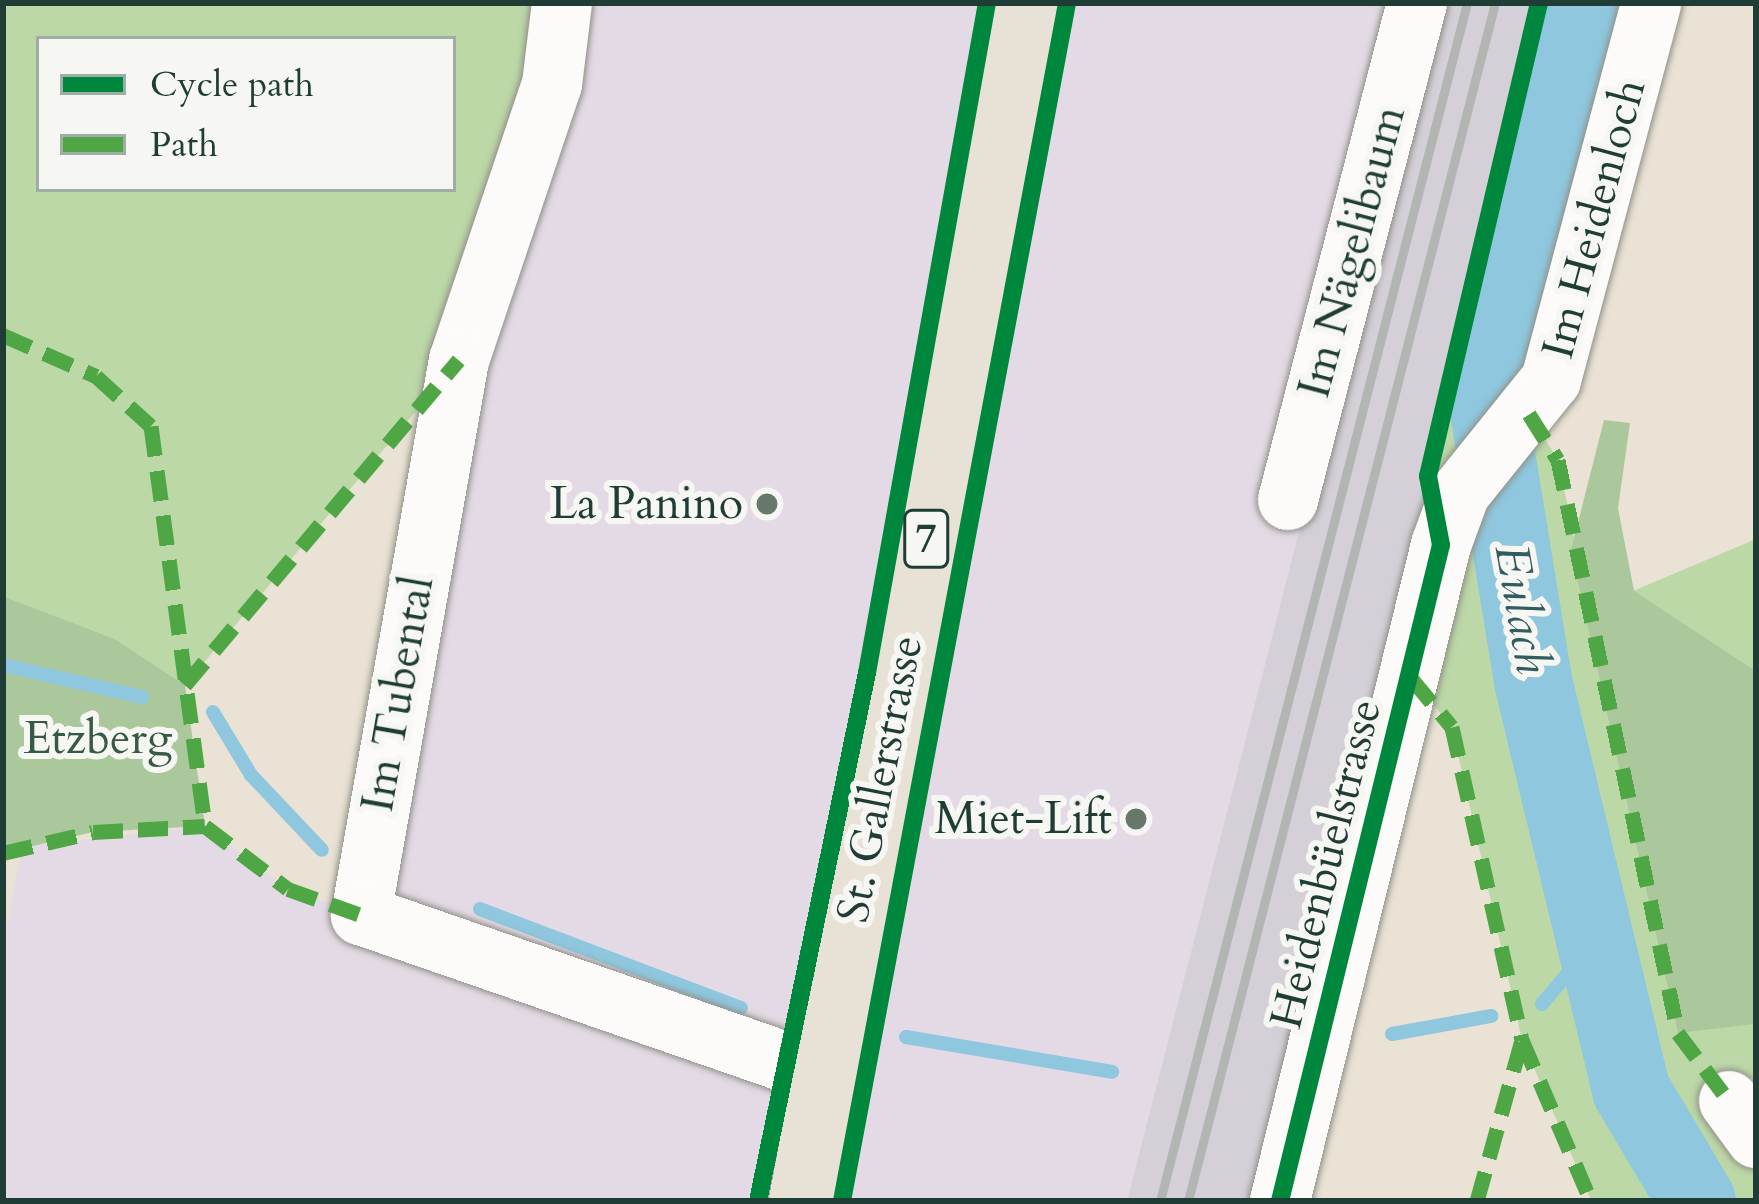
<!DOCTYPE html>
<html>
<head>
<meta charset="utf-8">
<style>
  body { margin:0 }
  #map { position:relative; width:1759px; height:1204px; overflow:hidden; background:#eae2d4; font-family:Cardo,serif }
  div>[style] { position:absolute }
  .built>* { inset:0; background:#e4dae6 }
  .industrial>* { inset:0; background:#d5cfd8 }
  .green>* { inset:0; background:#bcd8a7 }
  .forest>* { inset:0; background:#abc89d }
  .stream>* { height:14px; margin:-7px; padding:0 7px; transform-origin:7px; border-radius:7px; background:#8ec7de }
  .river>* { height:78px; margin:-39px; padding:0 39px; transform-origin:39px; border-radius:39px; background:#8ec7de }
  .roads { filter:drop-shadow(0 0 3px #909189) drop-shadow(0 0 3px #909189) }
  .minor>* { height:60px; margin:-30px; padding:0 30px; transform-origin:30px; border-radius:30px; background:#fcfbf9 }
  .major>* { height:66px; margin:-33px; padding:0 33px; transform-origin:33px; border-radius:33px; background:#e8e1d5 }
  .rail>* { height:9px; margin:-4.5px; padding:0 4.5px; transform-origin:4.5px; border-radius:4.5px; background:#b3b5b2 }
  .quiet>* { height:15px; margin-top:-7.5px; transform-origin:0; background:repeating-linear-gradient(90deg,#4fa644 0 30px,transparent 0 45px) }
  .cycleway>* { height:18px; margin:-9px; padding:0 9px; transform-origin:9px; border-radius:9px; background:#00873e }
  .dots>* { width:33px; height:33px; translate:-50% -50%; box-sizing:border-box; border:6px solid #f6f6f2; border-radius:50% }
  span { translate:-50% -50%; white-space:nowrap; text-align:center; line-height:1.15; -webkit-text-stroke:12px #f6f6f2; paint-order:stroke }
  .shield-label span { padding:3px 9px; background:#f6f6f2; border:3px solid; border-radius:9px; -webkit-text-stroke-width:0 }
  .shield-label { font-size:42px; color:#1f3d34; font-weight:700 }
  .street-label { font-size:45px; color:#1f3d34 }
  .poi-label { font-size:45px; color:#1f3d34 }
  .right { translate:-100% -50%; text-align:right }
  .park-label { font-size:45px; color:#375a44 }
  .water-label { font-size:48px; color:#315c60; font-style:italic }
  .frame { position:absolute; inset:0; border:6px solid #1f3d34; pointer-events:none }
  .legend { position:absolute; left:36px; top:36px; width:420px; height:156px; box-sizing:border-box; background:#f6f6f2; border:3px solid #a0aca6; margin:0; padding:15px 21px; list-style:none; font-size:36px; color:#1f3d34 }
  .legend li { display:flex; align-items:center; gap:24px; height:60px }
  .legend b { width:60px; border:3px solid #a0aca6 }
</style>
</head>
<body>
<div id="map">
  <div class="built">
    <div style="clip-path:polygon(562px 3px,1435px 3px,1127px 1201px,3px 1201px,3px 944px,22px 847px,205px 826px,288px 889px,360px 914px)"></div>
  </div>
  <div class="industrial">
    <div style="clip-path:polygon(1435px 3px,1544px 3px,1428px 476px,1441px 545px,1280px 1201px,1127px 1201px)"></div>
  </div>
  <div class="green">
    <div style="clip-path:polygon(evenodd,3px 3px,562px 3px,459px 360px,185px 685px,115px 639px,3px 596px,3px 3px,39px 39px,453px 39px,453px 189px,39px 189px,39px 39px)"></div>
    <div style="clip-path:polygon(1544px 3px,1651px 3px,1529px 414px,1558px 460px,1678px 1032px,1756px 1024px,1756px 1076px,1724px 1095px,1756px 1138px,1756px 1201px,1591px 1200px,1522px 1040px,1452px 727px,1412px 679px,1441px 545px,1428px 476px)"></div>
    <div style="clip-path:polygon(1756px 539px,1756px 671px,1633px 591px)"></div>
  </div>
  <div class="forest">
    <div style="clip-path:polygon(1604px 420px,1630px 423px,1618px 508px,1634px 591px,1756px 671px,1756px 1024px,1678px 1033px,1571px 550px)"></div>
    <div style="clip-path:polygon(3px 596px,115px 639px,185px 685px,205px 826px,93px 832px,3px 853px)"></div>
  </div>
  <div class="stream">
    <div style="left:3px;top:665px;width:143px;rotate:13deg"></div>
    <div style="left:213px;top:712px;width:74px;rotate:58.9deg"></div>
    <div style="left:251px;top:775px;width:103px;rotate:46.6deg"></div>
    <div style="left:480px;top:909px;width:279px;rotate:20.8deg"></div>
    <div style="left:1542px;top:1004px;width:82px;rotate:-49.9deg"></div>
    <div style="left:1392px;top:1034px;width:101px;rotate:-10.3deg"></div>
    <div style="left:906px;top:1037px;width:209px;rotate:9.6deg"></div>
  </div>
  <div class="river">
    <div style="left:1585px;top:3px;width:391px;rotate:105deg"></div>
    <div style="left:1484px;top:381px;width:304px;rotate:80.7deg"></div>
    <div style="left:1533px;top:681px;width:421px;rotate:76.5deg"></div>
    <div style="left:1631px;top:1090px;width:129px;rotate:59.3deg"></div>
  </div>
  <div class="roads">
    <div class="minor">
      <div style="left:562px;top:3px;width:82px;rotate:97deg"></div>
      <div style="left:552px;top:84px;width:291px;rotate:108.6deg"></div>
      <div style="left:459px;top:360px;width:564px;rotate:100.01deg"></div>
      <div style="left:361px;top:915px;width:489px;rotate:19.1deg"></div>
      <div style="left:1288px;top:500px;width:513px;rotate:-75.45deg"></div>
      <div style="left:1729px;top:1101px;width:46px;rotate:53.9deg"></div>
      <div style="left:1280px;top:1201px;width:675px;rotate:-76.21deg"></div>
      <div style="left:1441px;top:545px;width:55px;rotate:-69.9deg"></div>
      <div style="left:1460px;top:493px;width:145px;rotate:-51.2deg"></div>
      <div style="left:1551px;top:380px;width:390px;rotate:-75.1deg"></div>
    </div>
    <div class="major">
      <div style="left:802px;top:1201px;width:1219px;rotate:-79.41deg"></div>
    </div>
  </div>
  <div class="rail">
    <div style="left:1160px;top:1201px;width:1237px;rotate:-75.63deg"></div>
    <div style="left:1188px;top:1201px;width:1237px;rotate:-75.63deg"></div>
  </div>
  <div class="quiet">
    <div style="left:3px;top:335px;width:102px;rotate:23.8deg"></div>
    <div style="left:96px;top:376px;width:74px;rotate:42.3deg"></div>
    <div style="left:151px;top:426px;width:404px;rotate:82.3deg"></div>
    <div style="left:1529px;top:414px;width:54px;rotate:57.8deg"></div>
    <div style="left:1558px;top:460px;width:585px;rotate:78.17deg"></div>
    <div style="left:1678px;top:1033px;width:85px;rotate:53.1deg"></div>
    <div style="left:1412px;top:679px;width:62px;rotate:50.2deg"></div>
    <div style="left:1452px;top:727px;width:321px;rotate:77.4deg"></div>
    <div style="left:1522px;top:1040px;width:175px;rotate:66.8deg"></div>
    <div style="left:185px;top:685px;width:425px;rotate:-49.9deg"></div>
    <div style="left:3px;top:853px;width:92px;rotate:-13.1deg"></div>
    <div style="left:93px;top:832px;width:112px;rotate:-3.1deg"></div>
    <div style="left:205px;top:826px;width:104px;rotate:37.2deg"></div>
    <div style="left:288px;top:889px;width:77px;rotate:19.6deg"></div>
    <div style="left:1477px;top:1201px;width:167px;rotate:-74.4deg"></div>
  </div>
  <div class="cycleway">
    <div style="left:758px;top:1201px;width:539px;rotate:-78.34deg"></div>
    <div style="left:867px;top:673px;width:681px;rotate:-79.85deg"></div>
    <div style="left:842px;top:1201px;width:1219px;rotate:-79.36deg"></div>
    <div style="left:1280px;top:1201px;width:675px;rotate:-76.21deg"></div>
    <div style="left:1441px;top:545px;width:70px;rotate:-100.7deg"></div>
    <div style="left:1428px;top:476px;width:486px;rotate:-76.8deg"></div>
  </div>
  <div class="dots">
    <div style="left:767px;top:504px;background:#66776c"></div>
    <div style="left:1136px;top:819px;background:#66776c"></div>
  </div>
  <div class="shield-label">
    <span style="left:926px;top:539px">7</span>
  </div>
  <div class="street-label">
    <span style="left:1594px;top:219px;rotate:-75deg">Im Heidenloch</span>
    <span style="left:1352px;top:252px;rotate:-75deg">Im Nägelibaum</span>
    <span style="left:398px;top:694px;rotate:-80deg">Im Tubental</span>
    <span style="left:880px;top:779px;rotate:-79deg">St. Gallerstrasse</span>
    <span style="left:1326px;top:864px;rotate:-76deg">Heidenbüelstrasse</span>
  </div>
  <div class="poi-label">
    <span class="right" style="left:743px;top:504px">La Panino</span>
    <span class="right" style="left:1112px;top:819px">Miet-Lift</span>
  </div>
  <div class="park-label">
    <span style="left:98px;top:739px">Etzberg</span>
  </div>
  <div class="water-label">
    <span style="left:1522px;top:609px;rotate:80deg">Eulach</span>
  </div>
  <div class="frame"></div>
  <ul class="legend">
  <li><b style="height:15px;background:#00873e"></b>Cycle path</li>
  <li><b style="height:15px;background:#4fa644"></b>Path</li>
  </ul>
</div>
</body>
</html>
